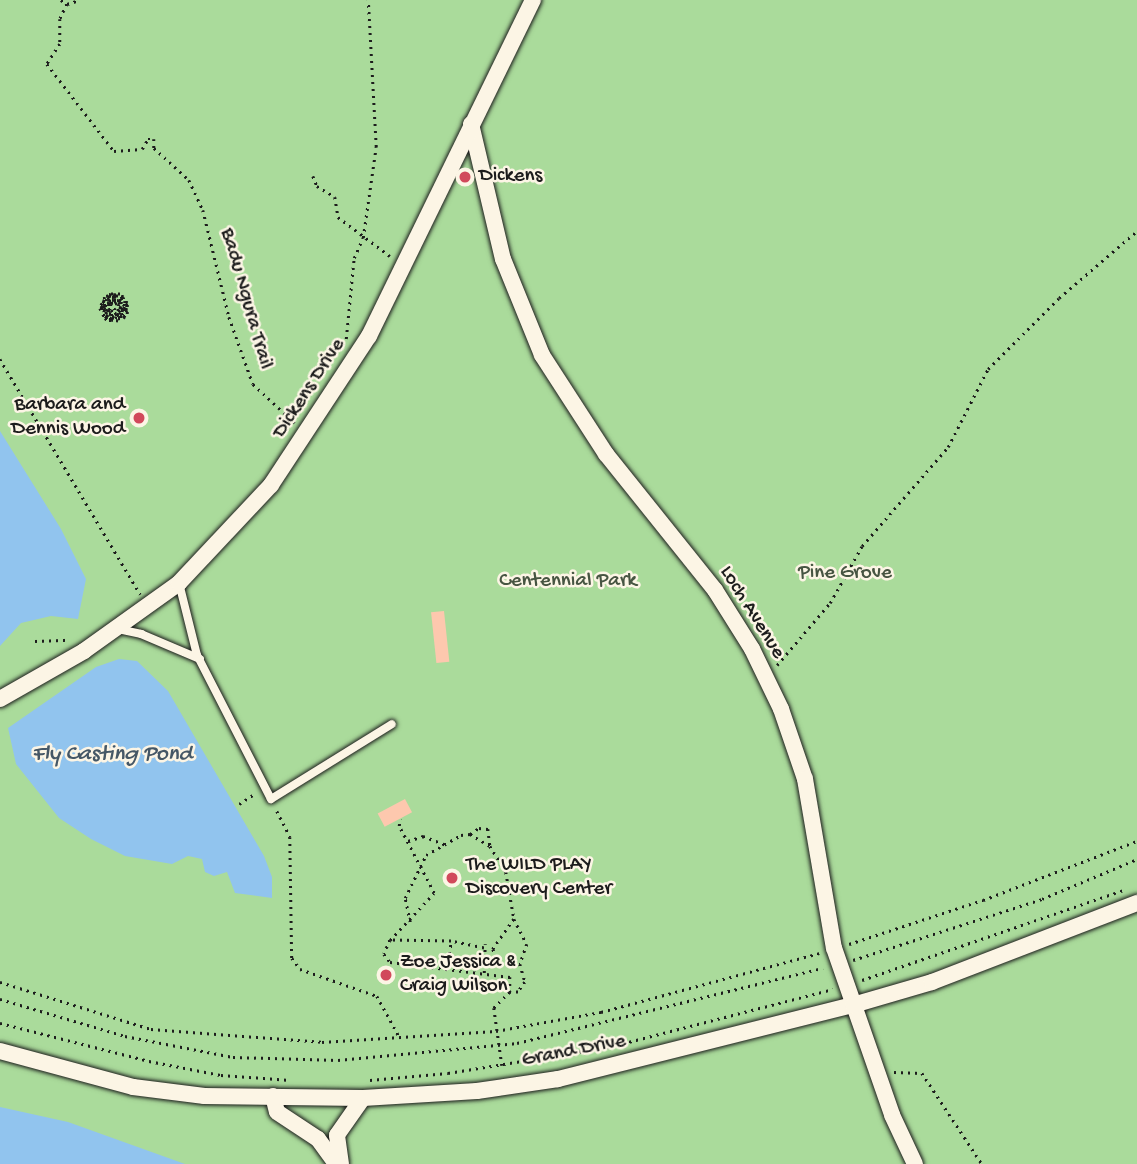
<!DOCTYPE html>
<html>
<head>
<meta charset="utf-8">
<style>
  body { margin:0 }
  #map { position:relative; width:1137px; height:1164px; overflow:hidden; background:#fcf5e5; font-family:"Gochi Hand",sans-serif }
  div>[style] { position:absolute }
  .green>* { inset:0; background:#aadb9b; transform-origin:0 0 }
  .water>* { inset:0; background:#91c4ee }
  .building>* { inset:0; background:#fdc8ae; transform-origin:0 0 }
  .path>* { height:2.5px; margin-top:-1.25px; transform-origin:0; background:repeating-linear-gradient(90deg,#1c1c1c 0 2px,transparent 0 7px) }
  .roads { filter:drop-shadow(0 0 2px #1c1c1c) drop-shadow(0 0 2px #1c1c1c) }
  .lane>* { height:8px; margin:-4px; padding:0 4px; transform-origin:4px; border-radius:4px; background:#fcf5e5 }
  .street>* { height:16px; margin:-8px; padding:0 8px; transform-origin:8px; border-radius:8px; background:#fcf5e5 }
  .dots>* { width:19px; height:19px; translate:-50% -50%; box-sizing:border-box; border:4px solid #fcf5e5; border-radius:50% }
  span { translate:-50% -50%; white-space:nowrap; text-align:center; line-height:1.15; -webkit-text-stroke:5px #fcf5e5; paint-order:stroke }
  .poi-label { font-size:21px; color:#1c1c1c }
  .left { translate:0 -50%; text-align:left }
  .right { translate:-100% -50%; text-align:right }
  .street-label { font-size:21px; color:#1c1c1c }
  .park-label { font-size:21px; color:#475542 }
  .water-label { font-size:23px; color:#455766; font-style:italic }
</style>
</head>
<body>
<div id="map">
  <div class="green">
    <div style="left:0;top:0;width:1137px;height:1164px"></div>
  </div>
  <div class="water">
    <div style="clip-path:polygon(0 431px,61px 529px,86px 579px,78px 619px,51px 616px,21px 623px,0 646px)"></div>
    <div style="clip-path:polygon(119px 659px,137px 661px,168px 691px,264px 856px,272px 877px,272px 898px,235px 893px,227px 872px,214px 876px,205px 872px,202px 859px,188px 856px,172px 864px,125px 856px,91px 839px,59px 818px,16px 764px,8px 728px,96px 667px)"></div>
    <div style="clip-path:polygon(0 1107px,68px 1122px,185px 1164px,0 1164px)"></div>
  </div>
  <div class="building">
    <div style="left:444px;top:611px;width:51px;height:13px;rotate:84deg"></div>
    <div style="left:405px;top:799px;width:15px;height:31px;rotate:62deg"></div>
  </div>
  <div class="path">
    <div style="left:61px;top:0;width:7px;rotate:34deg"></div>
    <div style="left:67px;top:4px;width:17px;rotate:115deg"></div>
    <div style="left:60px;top:19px;width:25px;rotate:90deg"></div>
    <div style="left:60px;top:44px;width:24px;rotate:123deg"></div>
    <div style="left:47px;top:64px;width:110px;rotate:52.4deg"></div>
    <div style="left:114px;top:151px;width:28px;rotate:-4deg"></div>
    <div style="left:142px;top:149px;width:12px;rotate:-59deg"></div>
    <div style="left:148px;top:139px;width:6px"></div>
    <div style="left:154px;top:139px;width:9px;rotate:90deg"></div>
    <div style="left:154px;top:148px;width:47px;rotate:42.4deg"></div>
    <div style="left:189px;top:180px;width:33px;rotate:65deg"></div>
    <div style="left:203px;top:210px;width:110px;rotate:76.3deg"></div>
    <div style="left:229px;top:317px;width:71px;rotate:70.3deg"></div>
    <div style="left:253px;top:384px;width:57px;rotate:42.9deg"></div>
    <div style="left:67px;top:4px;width:13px;rotate:-18deg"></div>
    <div style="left:313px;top:176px;width:11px;rotate:68deg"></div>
    <div style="left:317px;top:186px;width:21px;rotate:31deg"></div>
    <div style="left:335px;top:197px;width:20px;rotate:81deg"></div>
    <div style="left:338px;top:217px;width:65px;rotate:36.9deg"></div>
    <div style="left:114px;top:308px;width:8px;rotate:50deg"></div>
    <div style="left:119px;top:314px;width:5px;rotate:-53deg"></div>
    <div style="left:122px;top:310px;width:8px;rotate:-97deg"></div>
    <div style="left:121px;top:302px;width:8px;rotate:76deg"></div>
    <div style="left:123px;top:310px;width:6px;rotate:121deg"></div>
    <div style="left:120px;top:315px;width:4px;rotate:45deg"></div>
    <div style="left:123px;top:318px;width:6px;rotate:-45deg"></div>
    <div style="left:127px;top:314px;width:11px;rotate:-90deg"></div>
    <div style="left:127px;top:303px;width:7px;rotate:-124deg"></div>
    <div style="left:123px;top:297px;width:4px;rotate:-135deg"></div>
    <div style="left:120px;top:294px;width:9px;rotate:180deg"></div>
    <div style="left:111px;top:294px;width:5px;rotate:158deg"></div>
    <div style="left:106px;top:296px;width:8px;rotate:-14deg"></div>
    <div style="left:114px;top:294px;width:9px;rotate:18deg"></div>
    <div style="left:123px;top:297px;width:9px;rotate:63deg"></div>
    <div style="left:127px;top:305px;width:5px;rotate:90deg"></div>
    <div style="left:127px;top:310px;width:8px;rotate:113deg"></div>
    <div style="left:124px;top:317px;width:7px;rotate:-74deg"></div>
    <div style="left:126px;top:310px;width:9px;rotate:-96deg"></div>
    <div style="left:125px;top:301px;width:8px;rotate:90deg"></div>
    <div style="left:125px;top:309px;width:7px;rotate:117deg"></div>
    <div style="left:122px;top:315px;width:9px;rotate:-77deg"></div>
    <div style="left:124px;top:306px;width:7px;rotate:-117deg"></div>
    <div style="left:121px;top:300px;width:8px;rotate:-157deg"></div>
    <div style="left:114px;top:297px;width:7px;rotate:164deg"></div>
    <div style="left:107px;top:299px;width:8px;rotate:-23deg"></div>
    <div style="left:114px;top:296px;width:9px;rotate:18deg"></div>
    <div style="left:123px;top:299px;width:6px;rotate:-149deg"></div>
    <div style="left:118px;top:296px;width:8px;rotate:180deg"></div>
    <div style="left:110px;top:296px;width:8px;rotate:140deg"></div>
    <div style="left:104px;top:301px;width:7px;rotate:106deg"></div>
    <div style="left:102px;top:308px;width:8px;rotate:76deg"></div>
    <div style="left:104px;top:316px;width:9px;rotate:-111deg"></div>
    <div style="left:101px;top:308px;width:12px;rotate:-70deg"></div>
    <div style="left:105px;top:297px;width:12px;rotate:114deg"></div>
    <div style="left:100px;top:308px;width:11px;rotate:63deg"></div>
    <div style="left:105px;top:318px;width:5px;rotate:37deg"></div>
    <div style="left:109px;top:321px;width:9px"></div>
    <div style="left:118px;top:321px;width:11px;rotate:-170deg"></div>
    <div style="left:107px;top:319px;width:4px;rotate:-124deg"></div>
    <div style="left:105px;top:316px;width:7px;rotate:34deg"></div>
    <div style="left:111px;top:320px;width:9px;rotate:-13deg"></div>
    <div style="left:120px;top:318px;width:9px;rotate:174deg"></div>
    <div style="left:111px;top:319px;width:4px;rotate:-146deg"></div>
    <div style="left:108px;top:317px;width:6px;rotate:-129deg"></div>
    <div style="left:104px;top:312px;width:4px;rotate:-104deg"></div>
    <div style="left:103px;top:308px;width:3px;rotate:-90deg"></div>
    <div style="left:103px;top:305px;width:7px;rotate:-56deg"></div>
    <div style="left:107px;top:299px;width:9px;rotate:108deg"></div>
    <div style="left:104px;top:308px;width:6px;rotate:72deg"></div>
    <div style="left:106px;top:314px;width:8px;rotate:-97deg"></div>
    <div style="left:105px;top:306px;width:7px;rotate:-63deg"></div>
    <div style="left:108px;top:300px;width:6px;rotate:-9deg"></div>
    <div style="left:114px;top:299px;width:5px;rotate:11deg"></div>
    <div style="left:119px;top:300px;width:2px;rotate:63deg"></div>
    <div style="left:120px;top:302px;width:1px;rotate:-135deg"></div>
    <div style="left:119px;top:301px;width:5px;rotate:-169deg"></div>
    <div style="left:114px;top:300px;width:5px;rotate:169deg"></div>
    <div style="left:109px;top:301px;width:5px;rotate:-11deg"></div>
    <div style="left:114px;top:300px;width:5px;rotate:22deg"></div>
    <div style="left:119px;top:302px;width:4px;rotate:63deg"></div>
    <div style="left:121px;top:306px;width:6px;rotate:108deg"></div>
    <div style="left:119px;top:312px;width:3px;rotate:-72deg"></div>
    <div style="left:120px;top:309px;width:5px;rotate:-101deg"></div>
    <div style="left:119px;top:304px;width:7px;rotate:98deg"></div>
    <div style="left:118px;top:311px;width:7px;rotate:-98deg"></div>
    <div style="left:117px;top:304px;width:6px;rotate:-171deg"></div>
    <div style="left:111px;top:303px;width:5px;rotate:-11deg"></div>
    <div style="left:116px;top:302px;width:4px;rotate:180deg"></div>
    <div style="left:112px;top:302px;width:4px;rotate:146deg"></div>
    <div style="left:109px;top:304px;width:8px;rotate:97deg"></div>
    <div style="left:108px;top:312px;width:10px;rotate:-84deg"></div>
    <div style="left:109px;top:302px;width:8px;rotate:113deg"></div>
    <div style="left:106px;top:309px;width:8px;rotate:50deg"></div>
    <div style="left:111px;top:315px;width:6px"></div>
    <div style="left:117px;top:315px;width:8px;rotate:-166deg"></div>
    <div style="left:109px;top:313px;width:7px;rotate:8deg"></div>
    <div style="left:116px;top:314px;width:8px;rotate:-150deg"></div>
    <div style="left:109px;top:310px;width:6px;rotate:-72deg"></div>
    <div style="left:111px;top:304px;width:6px;rotate:90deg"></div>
    <div style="left:111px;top:310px;width:9px;rotate:32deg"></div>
    <div style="left:119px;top:315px;width:5px;rotate:158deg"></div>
    <div style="left:114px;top:317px;width:8px;rotate:-166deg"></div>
    <div style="left:106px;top:315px;width:9px;rotate:18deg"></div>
    <div style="left:115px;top:318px;width:5px;rotate:-22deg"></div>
    <div style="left:120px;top:316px;width:5px;rotate:53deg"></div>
    <div style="left:0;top:359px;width:274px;rotate:59.2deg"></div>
    <div style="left:290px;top:419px;width:98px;rotate:-55deg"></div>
    <div style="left:346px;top:339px;width:81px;rotate:-84.4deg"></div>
    <div style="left:354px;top:258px;width:22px;rotate:-66deg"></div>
    <div style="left:363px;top:238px;width:92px;rotate:-81.9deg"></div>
    <div style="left:376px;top:147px;width:147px;rotate:-93.1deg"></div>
    <div style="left:35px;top:641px;width:35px;rotate:-2deg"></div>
    <div style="left:777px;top:665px;width:82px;rotate:-49.5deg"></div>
    <div style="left:830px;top:603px;width:65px;rotate:-60.7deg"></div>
    <div style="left:862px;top:546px;width:131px;rotate:-49deg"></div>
    <div style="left:948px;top:447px;width:88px;rotate:-62.9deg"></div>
    <div style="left:988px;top:369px;width:100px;rotate:-45deg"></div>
    <div style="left:1059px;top:298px;width:103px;rotate:-40.7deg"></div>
    <div style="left:239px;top:804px;width:20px;rotate:-33deg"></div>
    <div style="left:277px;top:811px;width:29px;rotate:63deg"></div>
    <div style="left:290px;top:837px;width:121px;rotate:89.1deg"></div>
    <div style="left:292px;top:958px;width:14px;rotate:54deg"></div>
    <div style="left:300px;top:969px;width:82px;rotate:19.3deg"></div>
    <div style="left:377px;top:996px;width:48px;rotate:61.3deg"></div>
    <div style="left:470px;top:834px;width:11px;rotate:-34deg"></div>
    <div style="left:479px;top:828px;width:9px;rotate:6deg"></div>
    <div style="left:488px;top:829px;width:17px;rotate:83deg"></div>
    <div style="left:408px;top:841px;width:16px;rotate:-18deg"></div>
    <div style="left:423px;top:836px;width:26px;rotate:21deg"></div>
    <div style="left:514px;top:919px;width:37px;rotate:125deg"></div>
    <div style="left:493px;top:949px;width:14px;rotate:69deg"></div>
    <div style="left:498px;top:962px;width:22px;rotate:5deg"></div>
    <div style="left:410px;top:922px;width:25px;rotate:-102deg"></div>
    <div style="left:405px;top:898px;width:48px;rotate:-64deg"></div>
    <div style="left:426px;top:855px;width:40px;rotate:-29.7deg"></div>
    <div style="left:461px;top:835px;width:9px;rotate:-6deg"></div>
    <div style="left:470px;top:834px;width:23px;rotate:31deg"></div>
    <div style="left:490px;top:846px;width:31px;rotate:58deg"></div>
    <div style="left:506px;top:872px;width:48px;rotate:80.3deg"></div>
    <div style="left:514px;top:919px;width:28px;rotate:63deg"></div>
    <div style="left:527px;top:944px;width:21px;rotate:109deg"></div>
    <div style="left:520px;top:964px;width:19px;rotate:74deg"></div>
    <div style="left:525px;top:982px;width:12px;rotate:125deg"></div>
    <div style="left:518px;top:992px;width:8px;rotate:180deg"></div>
    <div style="left:390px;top:940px;width:64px;rotate:-46.9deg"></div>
    <div style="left:434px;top:893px;width:76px;rotate:-117.6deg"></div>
    <div style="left:399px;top:826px;width:7px;rotate:-82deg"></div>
    <div style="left:849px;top:944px;width:141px;rotate:-18.2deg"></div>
    <div style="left:983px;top:900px;width:165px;rotate:-21deg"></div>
    <div style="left:484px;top:948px;width:34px;rotate:-168deg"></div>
    <div style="left:451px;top:941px;width:61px;rotate:-179.1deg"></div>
    <div style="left:390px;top:940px;width:15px;rotate:113deg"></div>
    <div style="left:384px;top:954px;width:10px;rotate:53deg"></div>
    <div style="left:390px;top:962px;width:121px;rotate:7.1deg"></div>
    <div style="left:510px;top:977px;width:15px;rotate:90deg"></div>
    <div style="left:510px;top:992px;width:23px;rotate:135deg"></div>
    <div style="left:494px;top:1008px;width:58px;rotate:82deg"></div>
    <div style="left:853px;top:960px;width:199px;rotate:-17.9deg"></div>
    <div style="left:1042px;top:899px;width:103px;rotate:-22.8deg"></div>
    <div style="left:448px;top:968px;width:27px;rotate:-84deg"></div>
    <div style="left:484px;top:973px;width:29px;rotate:-88deg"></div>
    <div style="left:862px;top:980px;width:277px;rotate:-19deg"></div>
    <div style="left:0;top:982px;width:158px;rotate:17.3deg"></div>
    <div style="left:151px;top:1029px;width:171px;rotate:4.3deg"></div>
    <div style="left:322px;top:1042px;width:174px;rotate:-3.6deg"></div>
    <div style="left:496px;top:1031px;width:107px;rotate:-10.3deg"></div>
    <div style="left:601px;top:1012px;width:226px;rotate:-15.1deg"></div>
    <div style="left:0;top:999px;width:130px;rotate:16.5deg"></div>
    <div style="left:125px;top:1036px;width:110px;rotate:11deg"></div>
    <div style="left:233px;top:1057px;width:105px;rotate:1.6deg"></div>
    <div style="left:338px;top:1060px;width:180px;rotate:-5.4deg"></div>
    <div style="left:517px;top:1043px;width:315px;rotate:-13.8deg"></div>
    <div style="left:0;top:1023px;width:154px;rotate:14.3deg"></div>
    <div style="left:149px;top:1061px;width:73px;rotate:11deg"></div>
    <div style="left:221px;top:1075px;width:69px;rotate:4.1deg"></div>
    <div style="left:894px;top:1072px;width:28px;rotate:2deg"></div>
    <div style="left:922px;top:1073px;width:109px;rotate:56.6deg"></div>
    <div style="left:370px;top:1080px;width:78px;rotate:-5.1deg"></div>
    <div style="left:448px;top:1073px;width:163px;rotate:-9.2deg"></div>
    <div style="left:609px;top:1047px;width:231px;rotate:-14.5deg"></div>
  </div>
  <div class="roads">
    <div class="lane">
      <div style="left:179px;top:583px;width:74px;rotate:76deg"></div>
      <div style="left:197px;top:655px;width:162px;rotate:62.8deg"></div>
      <div style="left:271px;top:799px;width:142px;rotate:-31.8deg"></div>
      <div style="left:118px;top:629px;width:24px;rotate:12deg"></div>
      <div style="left:141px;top:634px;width:64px;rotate:23deg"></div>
    </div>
    <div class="street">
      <div style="left:471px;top:124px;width:139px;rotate:76.7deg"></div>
      <div style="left:503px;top:259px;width:104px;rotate:67.9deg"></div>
      <div style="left:542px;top:355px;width:118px;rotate:57.1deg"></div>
      <div style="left:606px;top:454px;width:174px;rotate:51.3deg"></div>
      <div style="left:715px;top:590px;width:70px;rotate:57.9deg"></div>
      <div style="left:752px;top:649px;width:67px;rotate:64.2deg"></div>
      <div style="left:781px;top:709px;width:74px;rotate:71.1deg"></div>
      <div style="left:805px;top:779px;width:171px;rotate:80.3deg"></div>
      <div style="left:834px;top:948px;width:177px;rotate:70.8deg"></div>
      <div style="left:892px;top:1115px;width:54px;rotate:64.9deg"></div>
      <div style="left:0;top:699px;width:97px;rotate:-29.7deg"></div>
      <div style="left:84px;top:651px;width:117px;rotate:-35.6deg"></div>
      <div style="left:179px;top:583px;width:134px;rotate:-46.8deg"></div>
      <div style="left:271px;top:485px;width:178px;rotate:-56.7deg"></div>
      <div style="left:369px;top:336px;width:374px;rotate:-64deg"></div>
      <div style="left:0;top:1051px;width:138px;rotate:15.1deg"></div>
      <div style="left:133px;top:1087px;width:72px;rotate:7.2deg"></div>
      <div style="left:204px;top:1096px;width:159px;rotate:0.7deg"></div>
      <div style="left:363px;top:1098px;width:114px;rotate:-3.5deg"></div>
      <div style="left:477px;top:1091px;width:82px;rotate:-8.4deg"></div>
      <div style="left:558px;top:1079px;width:304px;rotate:-14.1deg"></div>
      <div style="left:853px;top:1005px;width:82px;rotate:-16.2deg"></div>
      <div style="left:932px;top:982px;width:220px;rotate:-21.1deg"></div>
      <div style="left:273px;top:1096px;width:16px;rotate:76deg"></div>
      <div style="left:277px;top:1112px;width:49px;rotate:33.4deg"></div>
      <div style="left:318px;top:1139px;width:31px;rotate:54deg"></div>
      <div style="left:341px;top:1164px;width:29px;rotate:-98deg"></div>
      <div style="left:337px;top:1135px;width:45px;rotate:-54.9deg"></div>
    </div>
  </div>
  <div class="dots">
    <div style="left:465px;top:177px;background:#d1495b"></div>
    <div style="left:139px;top:418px;background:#d1495b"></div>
    <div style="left:452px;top:878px;background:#d1495b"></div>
    <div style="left:386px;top:975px;background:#d1495b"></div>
  </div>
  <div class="poi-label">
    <span class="left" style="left:479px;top:177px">Dickens</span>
    <span class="right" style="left:125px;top:418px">Barbara and<br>Dennis Wood</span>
    <span class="left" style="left:466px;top:878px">The WILD PLAY<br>Discovery Center</span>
    <span class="left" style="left:400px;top:975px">Zoe Jessica &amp;<br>Craig Wilson</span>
  </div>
  <div class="street-label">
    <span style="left:245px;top:299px;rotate:74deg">Badu Ngura Trail</span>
    <span style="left:310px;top:389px;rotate:-57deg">Dickens Drive</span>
    <span style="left:751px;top:613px;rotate:58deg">Loch Avenue</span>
    <span style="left:574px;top:1052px;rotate:-11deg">Grand Drive</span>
  </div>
  <div class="park-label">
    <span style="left:845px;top:574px">Pine Grove</span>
    <span style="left:568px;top:582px">Centennial Park</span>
  </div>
  <div class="water-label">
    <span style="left:112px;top:755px">Fly Casting Pond</span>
  </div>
</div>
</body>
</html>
